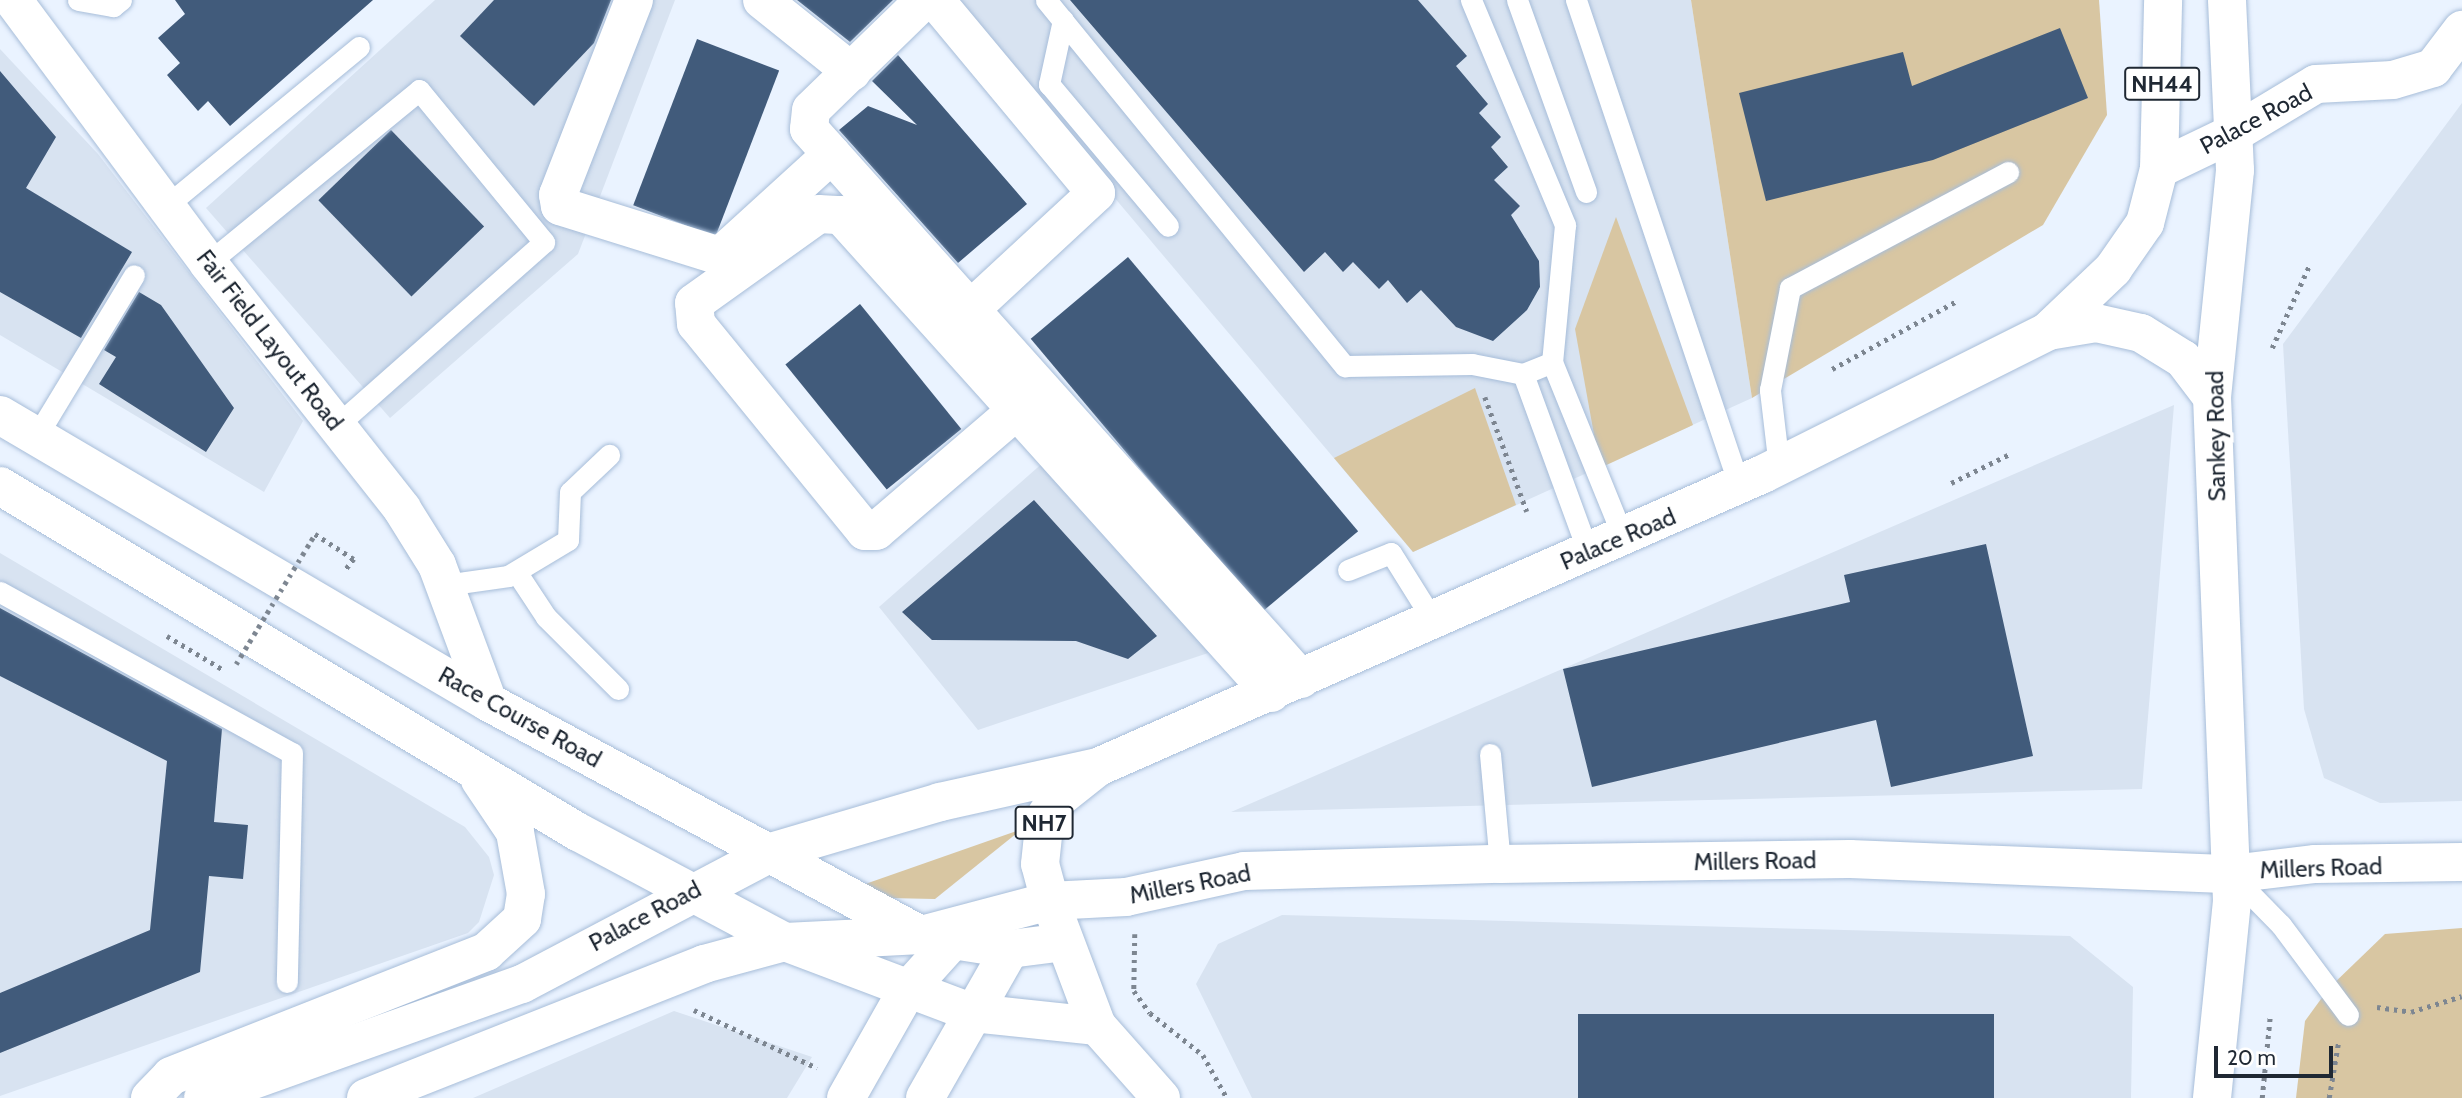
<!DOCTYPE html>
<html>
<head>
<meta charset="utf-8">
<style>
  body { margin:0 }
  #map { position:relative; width:2462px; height:1098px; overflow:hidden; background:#eaf3ff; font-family:Cabin,sans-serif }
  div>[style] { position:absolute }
  .built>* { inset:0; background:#d8e3f1 }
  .green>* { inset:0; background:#d8c6a2 }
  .building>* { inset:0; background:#415b7b; transform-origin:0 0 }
  .path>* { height:4.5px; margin-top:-2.25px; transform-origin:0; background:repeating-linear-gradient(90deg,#7d8691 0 3.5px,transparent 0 8.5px) }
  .roads { filter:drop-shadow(0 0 2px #a7bdd9) drop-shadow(0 0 2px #a7bdd9) }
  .service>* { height:21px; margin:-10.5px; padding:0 10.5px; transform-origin:10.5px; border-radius:10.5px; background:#fff }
  .minor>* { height:38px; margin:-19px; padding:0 19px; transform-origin:19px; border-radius:19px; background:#fff }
  .tertiary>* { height:38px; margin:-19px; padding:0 19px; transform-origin:19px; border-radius:19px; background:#fff }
  .secondary>* { height:38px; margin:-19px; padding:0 19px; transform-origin:19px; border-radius:19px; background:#fff }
  .primary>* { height:38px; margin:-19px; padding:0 19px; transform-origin:19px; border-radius:19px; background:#fff }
  .path-bridge>* { height:4.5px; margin-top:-2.25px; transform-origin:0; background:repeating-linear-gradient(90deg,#7d8691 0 3.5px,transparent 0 8.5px) }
  span { translate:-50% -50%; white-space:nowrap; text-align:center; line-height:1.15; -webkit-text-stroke:7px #fff; paint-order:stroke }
  .shield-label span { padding:2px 5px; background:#fff; border:2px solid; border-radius:5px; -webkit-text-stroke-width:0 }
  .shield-label { font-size:23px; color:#1f2833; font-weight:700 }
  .street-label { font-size:24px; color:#1f2833 }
  .scale { position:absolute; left:2214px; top:1046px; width:119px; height:32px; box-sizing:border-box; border:4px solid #1f2833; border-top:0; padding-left:9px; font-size:21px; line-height:24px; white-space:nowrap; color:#1f2833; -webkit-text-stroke:5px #fff; paint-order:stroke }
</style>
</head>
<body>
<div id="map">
  <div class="built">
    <div style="clip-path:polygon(435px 0,675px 0,578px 254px,390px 418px,206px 208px)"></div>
    <div style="clip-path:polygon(948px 0,1691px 0,1752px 398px,1413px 552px)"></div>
    <div style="clip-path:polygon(0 49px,98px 154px,303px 421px,264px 492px,0 335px)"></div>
    <div style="clip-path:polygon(2462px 103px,2462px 801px,2380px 803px,2324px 778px,2304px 709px,2283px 344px)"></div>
    <div style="clip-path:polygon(2174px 405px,2142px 789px,1231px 812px)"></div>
    <div style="clip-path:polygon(1054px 453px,1229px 646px,978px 730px,879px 607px)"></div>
    <div style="clip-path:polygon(0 553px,465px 827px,489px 857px,494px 875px,479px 922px,468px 933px,0 1096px)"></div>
    <div style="clip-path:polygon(1282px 915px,2070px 936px,2133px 987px,2131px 1098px,1252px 1098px,1196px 984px,1218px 944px)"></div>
    <div style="clip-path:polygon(674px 1011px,812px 1057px,787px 1098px,473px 1098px)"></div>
  </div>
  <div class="green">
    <div style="clip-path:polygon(1691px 0,2099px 0,2107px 115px,2043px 225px,1752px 398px)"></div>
    <div style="clip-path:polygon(1616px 217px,1693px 425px,1600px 468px,1575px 329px)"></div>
    <div style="clip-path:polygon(1475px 388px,1516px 505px,1413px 552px,1334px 458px)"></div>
    <div style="clip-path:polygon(1022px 829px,935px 899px,888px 898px,851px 889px)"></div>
    <div style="clip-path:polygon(2462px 928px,2462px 1098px,2296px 1098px,2305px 1021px,2329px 988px,2385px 934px)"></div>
  </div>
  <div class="building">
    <div style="clip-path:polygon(175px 0,373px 0,230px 126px,208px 101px,198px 111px,167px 75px,180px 63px,158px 38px,185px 14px)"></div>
    <div style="clip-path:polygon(494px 0,611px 0,594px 43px,534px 106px,460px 36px)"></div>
    <div style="clip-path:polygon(797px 0,893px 0,850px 42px)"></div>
    <div style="clip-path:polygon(1070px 0,1418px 0,1467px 56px,1456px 66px,1488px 104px,1479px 113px,1501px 137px,1491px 147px,1508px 167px,1494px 180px,1520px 206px,1511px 215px,1539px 261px,1540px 287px,1527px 310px,1493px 341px,1456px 327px,1421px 290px,1407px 303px,1388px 280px,1379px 289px,1353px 262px,1343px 272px,1325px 252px,1304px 272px)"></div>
    <div style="clip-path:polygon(2060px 28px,2088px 98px,1933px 160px,1766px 201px,1739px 93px,1903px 52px,1912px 86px)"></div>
    <div style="left:697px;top:39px;width:88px;height:178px;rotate:21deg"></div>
    <div style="clip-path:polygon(898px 55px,1027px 204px,958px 263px,839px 130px,868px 106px,917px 125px,872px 81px)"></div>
    <div style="clip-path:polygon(0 71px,56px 137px,26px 188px,132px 252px,81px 338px,0 292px)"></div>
    <div style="left:391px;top:130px;width:134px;height:101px;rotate:46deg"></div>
    <div style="left:1128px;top:257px;width:358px;height:127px;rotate:50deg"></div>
    <div style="clip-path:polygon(139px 292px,161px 305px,234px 408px,206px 452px,99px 384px,116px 357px,104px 350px)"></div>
    <div style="left:860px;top:304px;width:161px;height:96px;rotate:51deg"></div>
    <div style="clip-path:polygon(1034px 500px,1157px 636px,1128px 659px,1076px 641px,932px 640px,902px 612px)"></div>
    <div style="clip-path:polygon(1986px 544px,2033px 756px,1891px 787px,1876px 720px,1592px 787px,1563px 669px,1850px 602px,1844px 575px)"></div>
    <div style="clip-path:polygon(0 608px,222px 729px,214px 822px,248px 825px,243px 879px,209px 876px,200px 972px,0 1053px,0 993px,150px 930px,167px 761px,0 676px)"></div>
    <div style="left:1994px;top:1014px;width:84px;height:416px;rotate:90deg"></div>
  </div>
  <div class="path">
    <div style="left:2272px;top:348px;width:90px;rotate:-65.7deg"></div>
    <div style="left:1832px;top:369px;width:140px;rotate:-28.6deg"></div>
    <div style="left:1485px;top:397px;width:122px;rotate:69.9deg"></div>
    <div style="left:1951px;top:483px;width:66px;rotate:-26.2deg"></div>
    <div style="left:315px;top:534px;width:46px;rotate:32.7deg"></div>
    <div style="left:354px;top:559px;width:16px;rotate:128deg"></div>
    <div style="left:167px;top:636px;width:64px;rotate:31deg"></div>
    <div style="left:1135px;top:934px;width:57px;rotate:91deg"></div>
    <div style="left:1134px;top:991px;width:27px;rotate:54deg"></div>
    <div style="left:1150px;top:1013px;width:68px;rotate:38.4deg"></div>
    <div style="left:1203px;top:1055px;width:49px;rotate:60.8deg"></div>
    <div style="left:2377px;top:1007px;width:34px;rotate:8deg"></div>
    <div style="left:2411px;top:1012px;width:53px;rotate:-17.4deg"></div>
    <div style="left:694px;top:1010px;width:136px;rotate:25.2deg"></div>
    <div style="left:2262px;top:1098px;width:81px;rotate:-84.4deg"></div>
    <div style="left:2329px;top:1098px;width:55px;rotate:-80.5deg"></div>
  </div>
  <div class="roads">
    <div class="service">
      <div style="left:78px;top:0;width:36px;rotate:10deg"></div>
      <div style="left:113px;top:6px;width:10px;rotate:-37deg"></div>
      <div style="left:1046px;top:0;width:473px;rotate:50.8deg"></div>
      <div style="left:1345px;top:366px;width:127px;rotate:-0.9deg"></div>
      <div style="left:1472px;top:364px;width:52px;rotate:11.1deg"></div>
      <div style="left:1523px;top:374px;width:31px;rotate:-22deg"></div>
      <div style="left:1471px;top:0;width:244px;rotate:67.3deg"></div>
      <div style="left:1565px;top:225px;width:138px;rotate:95.4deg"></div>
      <div style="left:1552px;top:362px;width:189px;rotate:67.9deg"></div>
      <div style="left:1517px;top:0;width:204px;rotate:70.2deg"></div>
      <div style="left:1576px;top:0;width:512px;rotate:71.42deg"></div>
      <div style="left:1063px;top:20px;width:66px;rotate:102.3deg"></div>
      <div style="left:1049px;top:84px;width:185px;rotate:50deg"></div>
      <div style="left:166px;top:206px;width:250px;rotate:-39.5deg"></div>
      <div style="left:208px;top:263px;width:273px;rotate:-39.3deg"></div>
      <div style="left:419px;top:90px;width:197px;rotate:50.6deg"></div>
      <div style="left:544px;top:242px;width:276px;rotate:138.5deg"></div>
      <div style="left:1523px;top:374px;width:189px;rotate:69.9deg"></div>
      <div style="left:36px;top:437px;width:189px;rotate:-58.8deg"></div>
      <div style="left:1779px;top:467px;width:78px;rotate:-96.7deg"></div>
      <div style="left:1770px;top:390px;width:104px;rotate:-78.9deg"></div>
      <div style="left:1790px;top:288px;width:247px;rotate:-28deg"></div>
      <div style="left:1348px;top:570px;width:46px;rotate:-21.6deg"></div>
      <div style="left:1391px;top:553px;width:75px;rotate:58deg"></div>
      <div style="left:517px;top:573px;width:53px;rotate:56.6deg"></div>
      <div style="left:546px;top:617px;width:102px;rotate:45deg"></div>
      <div style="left:445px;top:585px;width:64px;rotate:-8.1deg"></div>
      <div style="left:508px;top:576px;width:70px;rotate:-31deg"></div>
      <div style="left:568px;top:540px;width:48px;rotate:-87.6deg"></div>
      <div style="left:570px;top:492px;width:54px;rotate:-43.5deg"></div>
      <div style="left:0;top:592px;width:333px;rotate:28.9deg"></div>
      <div style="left:292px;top:753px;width:229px;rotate:91.3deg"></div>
      <div style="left:1490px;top:754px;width:110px;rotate:84.8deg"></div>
      <div style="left:2231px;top:874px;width:71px;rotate:45.6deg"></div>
      <div style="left:2281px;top:925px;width:112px;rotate:53.3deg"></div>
    </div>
    <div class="minor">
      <div style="left:13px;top:0;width:327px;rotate:53.4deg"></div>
      <div style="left:208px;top:263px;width:313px;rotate:51.7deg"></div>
      <div style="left:402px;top:509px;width:66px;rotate:58deg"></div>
      <div style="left:437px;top:565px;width:146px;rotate:69.6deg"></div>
      <div style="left:634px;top:0;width:209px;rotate:111.3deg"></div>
      <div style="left:558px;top:195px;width:11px;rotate:80deg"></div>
      <div style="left:560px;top:206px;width:168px;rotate:17.4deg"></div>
      <div style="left:720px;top:256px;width:151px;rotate:-42.3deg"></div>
      <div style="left:762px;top:0;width:115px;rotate:38.7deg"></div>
      <div style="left:972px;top:308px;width:169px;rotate:-42.8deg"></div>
      <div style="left:1096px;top:193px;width:250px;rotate:-129.8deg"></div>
      <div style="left:936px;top:1px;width:15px;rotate:172deg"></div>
      <div style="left:921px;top:3px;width:153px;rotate:135.8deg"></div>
      <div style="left:811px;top:110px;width:19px;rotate:96deg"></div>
      <div style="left:809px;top:129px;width:738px;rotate:48.19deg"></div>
      <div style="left:1016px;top:411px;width:184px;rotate:139.4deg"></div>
      <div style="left:876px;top:531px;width:11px;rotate:180deg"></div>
      <div style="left:865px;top:531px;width:267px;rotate:-129.2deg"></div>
      <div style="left:696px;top:324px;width:21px;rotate:-95deg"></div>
      <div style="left:694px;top:303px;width:153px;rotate:-35.5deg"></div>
      <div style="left:819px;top:214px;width:22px;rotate:3deg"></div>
      <div style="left:841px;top:215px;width:643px;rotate:48.03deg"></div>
    </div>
    <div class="tertiary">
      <div style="left:2236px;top:132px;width:93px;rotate:-31deg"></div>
      <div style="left:2316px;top:84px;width:77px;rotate:-3deg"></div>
      <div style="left:2393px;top:80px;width:42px;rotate:-16.7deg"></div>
      <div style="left:2433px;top:68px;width:48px;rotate:-52.7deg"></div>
      <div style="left:1050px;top:901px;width:76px;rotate:-3deg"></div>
      <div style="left:1126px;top:897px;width:121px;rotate:-12.4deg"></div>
      <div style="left:1244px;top:871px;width:256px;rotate:-1.6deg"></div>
      <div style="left:1500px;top:864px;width:350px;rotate:-0.8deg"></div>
      <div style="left:1850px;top:859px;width:381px;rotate:2.3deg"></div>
      <div style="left:2231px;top:874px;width:85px;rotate:-6.8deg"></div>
      <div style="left:2315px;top:864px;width:147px;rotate:-0.8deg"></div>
      <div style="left:846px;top:1098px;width:122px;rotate:-60.5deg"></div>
      <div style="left:906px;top:992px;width:69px;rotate:-48deg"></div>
      <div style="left:925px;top:1098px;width:172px;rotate:-60.3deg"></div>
    </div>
    <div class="secondary">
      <div style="left:0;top:415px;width:566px;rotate:30.46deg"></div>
      <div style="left:488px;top:702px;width:492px;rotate:28.3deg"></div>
      <div style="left:921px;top:935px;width:90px;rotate:8.9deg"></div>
      <div style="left:1010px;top:949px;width:55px;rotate:-7.3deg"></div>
      <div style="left:0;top:486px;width:674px;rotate:30.91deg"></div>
      <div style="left:578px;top:832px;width:234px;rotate:28deg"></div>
      <div style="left:785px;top:942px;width:201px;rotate:20.7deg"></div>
      <div style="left:973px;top:1013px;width:125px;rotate:6deg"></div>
      <div style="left:150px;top:1098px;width:30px;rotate:-46deg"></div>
      <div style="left:171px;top:1076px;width:339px;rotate:-21.5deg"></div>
      <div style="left:486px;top:952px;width:49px;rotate:-42.5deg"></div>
      <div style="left:522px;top:919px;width:25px;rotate:-81deg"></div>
      <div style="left:526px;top:894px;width:63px;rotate:-100.1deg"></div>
      <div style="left:515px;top:832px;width:63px;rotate:-123.9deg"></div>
      <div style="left:203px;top:1098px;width:339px;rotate:-19.7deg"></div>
      <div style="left:522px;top:984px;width:285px;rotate:-27.8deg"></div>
      <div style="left:774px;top:851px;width:173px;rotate:-16.4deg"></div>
      <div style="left:940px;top:802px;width:162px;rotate:-12.5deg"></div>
      <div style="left:366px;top:1098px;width:364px;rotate:-21.6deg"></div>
      <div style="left:704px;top:964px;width:84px;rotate:-15.2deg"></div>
      <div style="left:785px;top:942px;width:136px;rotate:-2.9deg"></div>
      <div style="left:921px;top:935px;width:133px;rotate:-14.8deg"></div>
    </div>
    <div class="primary">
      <div style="left:2159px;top:169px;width:85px;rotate:-25.7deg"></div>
      <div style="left:2048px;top:331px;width:49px;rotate:-9.5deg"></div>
      <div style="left:2096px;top:323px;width:46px;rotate:12.5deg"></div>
      <div style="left:2141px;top:333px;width:49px;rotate:31.8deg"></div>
      <div style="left:2183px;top:359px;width:48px;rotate:52.7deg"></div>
      <div style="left:1161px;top:1098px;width:96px;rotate:-131.6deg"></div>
      <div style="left:1097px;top:1026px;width:134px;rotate:-110.6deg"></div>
      <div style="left:1050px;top:901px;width:38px;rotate:-105deg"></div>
      <div style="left:1040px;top:864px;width:47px;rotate:-83.9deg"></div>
      <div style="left:1045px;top:817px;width:19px;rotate:-58deg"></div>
      <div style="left:1055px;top:801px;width:55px;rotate:-38.3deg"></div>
      <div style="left:1098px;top:767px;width:727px;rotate:-23.78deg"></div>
      <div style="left:1763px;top:474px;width:319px;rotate:-26.6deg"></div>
      <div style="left:2048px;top:331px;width:90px;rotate:-43.6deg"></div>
      <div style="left:2113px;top:269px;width:56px;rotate:-55.2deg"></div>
      <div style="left:2145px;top:223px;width:56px;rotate:-75.5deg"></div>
      <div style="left:2159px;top:169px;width:169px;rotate:-88.6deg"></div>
      <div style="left:2212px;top:1098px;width:198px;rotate:-84.2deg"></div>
      <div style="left:2232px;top:901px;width:504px;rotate:-92.27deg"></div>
      <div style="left:2212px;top:397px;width:228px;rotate:-84.2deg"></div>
      <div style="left:2235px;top:170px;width:170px;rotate:-92.7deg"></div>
    </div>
  </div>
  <div class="path-bridge">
    <div style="left:236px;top:664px;width:152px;rotate:-58.7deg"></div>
  </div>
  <div class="shield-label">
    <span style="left:2162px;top:84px">NH44</span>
    <span style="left:1044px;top:823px">NH7</span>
  </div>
  <div class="street-label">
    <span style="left:2256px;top:119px;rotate:-28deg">Palace Road</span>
    <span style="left:270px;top:340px;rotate:52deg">Fair Field Layout Road</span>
    <span style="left:2216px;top:436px;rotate:-91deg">Sankey Road</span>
    <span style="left:1618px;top:539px;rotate:-23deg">Palace Road</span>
    <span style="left:520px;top:717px;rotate:29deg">Race Course Road</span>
    <span style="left:1755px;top:861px;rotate:-1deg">Millers Road</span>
    <span style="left:2321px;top:868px;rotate:-2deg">Millers Road</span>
    <span style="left:1190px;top:884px;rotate:-11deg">Millers Road</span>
    <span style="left:645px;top:916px;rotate:-28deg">Palace Road</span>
  </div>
  <div class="scale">20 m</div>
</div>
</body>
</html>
